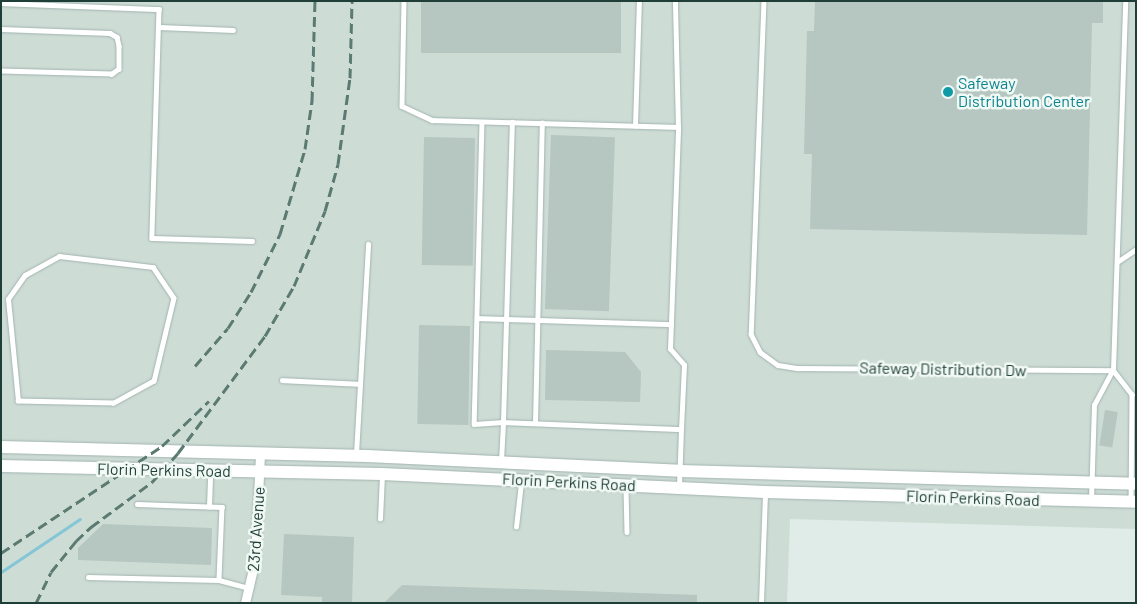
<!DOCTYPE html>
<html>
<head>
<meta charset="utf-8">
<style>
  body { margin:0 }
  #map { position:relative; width:1137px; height:604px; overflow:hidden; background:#e0ece7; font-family:Barlow,sans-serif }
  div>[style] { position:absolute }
  .built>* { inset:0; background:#cedcd6 }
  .stream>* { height:3px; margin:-1.5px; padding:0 1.5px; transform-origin:1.5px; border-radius:1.5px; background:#84c6d6 }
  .building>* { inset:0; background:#b5c7c0; transform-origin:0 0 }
  .roads { filter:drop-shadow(0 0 1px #a2b4af) drop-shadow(0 0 1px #a2b4af) }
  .lane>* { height:4.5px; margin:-2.25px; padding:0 2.25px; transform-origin:2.25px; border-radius:2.25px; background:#fff }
  .street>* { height:9px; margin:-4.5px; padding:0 4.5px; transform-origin:4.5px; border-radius:4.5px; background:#fff }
  .secondary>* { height:12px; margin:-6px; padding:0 6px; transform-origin:6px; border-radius:6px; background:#fff }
  .rail>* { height:3px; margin-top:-1.5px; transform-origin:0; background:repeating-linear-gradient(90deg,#5a7a72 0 10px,transparent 0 15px) }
  .dots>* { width:14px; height:14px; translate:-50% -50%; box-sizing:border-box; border:2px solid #f1f9f5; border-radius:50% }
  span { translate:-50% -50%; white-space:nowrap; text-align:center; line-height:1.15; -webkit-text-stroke:5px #f1f9f5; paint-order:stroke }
  .culture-label { font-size:16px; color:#0d838f }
  .left { translate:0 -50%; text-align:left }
  .street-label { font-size:16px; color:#1f3e37 }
  .frame { position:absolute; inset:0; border:2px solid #1f3e37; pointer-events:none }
</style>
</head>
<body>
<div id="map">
  <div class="built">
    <div style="clip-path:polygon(1px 1px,1136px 1px,1136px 529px,790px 519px,787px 603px,1px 603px)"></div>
  </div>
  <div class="stream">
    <div style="left:1px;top:572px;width:95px;rotate:-33.9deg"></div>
  </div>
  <div class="building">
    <div style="left:421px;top:1px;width:200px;height:52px"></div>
    <div style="clip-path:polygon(815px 1px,1103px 1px,1103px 23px,1092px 23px,1087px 235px,810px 229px,812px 154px,804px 154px,807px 31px,814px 31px)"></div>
    <div style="left:551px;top:135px;width:64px;height:174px;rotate:2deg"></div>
    <div style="left:424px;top:137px;width:51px;height:128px;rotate:1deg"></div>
    <div style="left:419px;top:325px;width:51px;height:99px;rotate:1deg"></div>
    <div style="clip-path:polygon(546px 350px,625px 352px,641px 372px,640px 402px,545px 400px)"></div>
    <div style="left:1105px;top:410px;width:13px;height:36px;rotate:9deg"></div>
    <div style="clip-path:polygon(103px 524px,212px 528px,211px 565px,78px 560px,78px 548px)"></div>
    <div style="clip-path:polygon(284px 534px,354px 537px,352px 603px,322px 603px,322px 597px,281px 595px)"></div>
    <div style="clip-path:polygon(402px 585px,697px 595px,697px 603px,384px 603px)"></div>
  </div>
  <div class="roads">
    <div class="lane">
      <div style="left:404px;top:1px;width:105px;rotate:91.1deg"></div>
      <div style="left:402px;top:106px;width:33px;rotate:25deg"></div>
      <div style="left:432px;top:120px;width:246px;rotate:1.6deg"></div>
      <div style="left:764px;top:1px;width:333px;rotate:92.2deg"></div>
      <div style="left:751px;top:334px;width:20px;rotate:63deg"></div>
      <div style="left:760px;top:352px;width:22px;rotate:36deg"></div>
      <div style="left:778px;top:365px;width:20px;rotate:9deg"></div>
      <div style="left:798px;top:368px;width:315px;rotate:0.4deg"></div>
      <div style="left:1113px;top:370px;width:369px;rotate:-88.1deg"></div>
      <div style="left:1px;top:3px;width:158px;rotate:2.2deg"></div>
      <div style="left:159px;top:9px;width:229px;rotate:91.8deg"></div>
      <div style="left:152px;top:238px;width:100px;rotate:1.7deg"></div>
      <div style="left:159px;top:27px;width:74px;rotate:2.3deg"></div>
      <div style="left:1px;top:29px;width:109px;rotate:2.1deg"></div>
      <div style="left:110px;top:33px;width:8px;rotate:30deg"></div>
      <div style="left:117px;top:37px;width:9px;rotate:77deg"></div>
      <div style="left:119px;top:46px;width:23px;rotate:90deg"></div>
      <div style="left:119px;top:69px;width:9px;rotate:144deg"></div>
      <div style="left:112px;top:74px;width:111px;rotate:-178.5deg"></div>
      <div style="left:482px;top:122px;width:302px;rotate:91.5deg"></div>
      <div style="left:474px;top:424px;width:29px;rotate:-4deg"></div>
      <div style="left:503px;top:422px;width:300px;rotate:-88.3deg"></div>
      <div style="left:635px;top:126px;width:125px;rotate:-88.2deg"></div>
      <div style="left:59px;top:256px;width:95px;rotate:6.7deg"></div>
      <div style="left:153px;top:267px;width:37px;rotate:56deg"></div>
      <div style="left:174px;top:298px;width:85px;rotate:103.5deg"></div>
      <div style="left:154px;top:381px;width:46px;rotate:151.2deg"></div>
      <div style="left:114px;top:403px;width:96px;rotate:-178.8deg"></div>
      <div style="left:18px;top:401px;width:102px;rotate:-95.6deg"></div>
      <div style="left:8px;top:299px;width:29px;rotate:-55deg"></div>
      <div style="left:25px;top:275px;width:39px;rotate:-29deg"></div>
      <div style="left:1117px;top:262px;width:23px;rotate:-34deg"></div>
      <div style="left:477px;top:318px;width:194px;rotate:1.8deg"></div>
      <div style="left:282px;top:380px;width:78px;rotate:2.9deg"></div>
      <div style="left:535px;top:423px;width:300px;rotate:-88.7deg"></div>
      <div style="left:356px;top:454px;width:210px;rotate:-86.7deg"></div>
      <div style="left:501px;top:461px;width:39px;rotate:-87deg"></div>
      <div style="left:503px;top:422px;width:178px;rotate:2.3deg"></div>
      <div style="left:681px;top:429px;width:64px;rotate:-87.3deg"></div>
      <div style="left:684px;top:365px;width:21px;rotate:-131deg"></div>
      <div style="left:670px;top:349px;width:222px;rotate:-87.9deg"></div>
      <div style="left:678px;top:127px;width:126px;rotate:-91.4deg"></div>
      <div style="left:679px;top:486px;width:57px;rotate:-88deg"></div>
      <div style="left:626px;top:488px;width:44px;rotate:88.7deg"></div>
      <div style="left:1091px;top:500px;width:95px;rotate:-88.2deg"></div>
      <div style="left:1094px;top:405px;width:40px;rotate:-62deg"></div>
      <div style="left:1113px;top:370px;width:31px;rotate:52deg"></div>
      <div style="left:1132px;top:394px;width:107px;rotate:90.5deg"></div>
      <div style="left:137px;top:504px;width:85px;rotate:2deg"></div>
      <div style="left:222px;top:507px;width:73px;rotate:92.4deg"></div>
      <div style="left:209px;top:507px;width:35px;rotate:-88deg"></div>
      <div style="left:380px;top:519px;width:44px;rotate:-87.4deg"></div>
      <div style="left:516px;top:527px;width:44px;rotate:-83.5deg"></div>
      <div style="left:88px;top:577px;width:131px;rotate:1.3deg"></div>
      <div style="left:219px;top:580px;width:31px;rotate:15deg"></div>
      <div style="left:761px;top:603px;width:109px;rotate:-87.9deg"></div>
    </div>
    <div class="street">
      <div style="left:245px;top:603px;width:44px;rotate:-76.9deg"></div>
      <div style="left:255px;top:560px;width:106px;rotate:-87.3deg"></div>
    </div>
    <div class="secondary">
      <div style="left:1px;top:447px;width:366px;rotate:1.4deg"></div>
      <div style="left:367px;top:456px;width:313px;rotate:2.7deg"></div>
      <div style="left:680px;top:471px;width:456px;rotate:1.6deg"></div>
      <div style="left:1px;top:466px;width:381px;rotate:1.2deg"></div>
      <div style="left:382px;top:474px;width:383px;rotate:2.7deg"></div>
      <div style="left:765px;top:492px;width:371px;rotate:1.5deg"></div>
    </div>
  </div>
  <div class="rail">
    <div style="left:195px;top:366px;width:50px;rotate:-49deg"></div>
    <div style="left:228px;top:328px;width:43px;rotate:-57.4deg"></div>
    <div style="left:251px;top:292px;width:65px;rotate:-63.4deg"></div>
    <div style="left:280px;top:234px;width:89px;rotate:-73.6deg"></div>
    <div style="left:305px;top:149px;width:49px;rotate:-81.7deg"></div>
    <div style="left:312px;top:101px;width:100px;rotate:-88.3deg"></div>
    <div style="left:1px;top:553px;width:193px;rotate:-33.6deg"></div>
    <div style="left:162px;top:446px;width:65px;rotate:-43.8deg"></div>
    <div style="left:36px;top:603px;width:34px;rotate:-64deg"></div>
    <div style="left:51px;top:572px;width:40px;rotate:-51deg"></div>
    <div style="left:76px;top:541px;width:21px;rotate:-43deg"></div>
    <div style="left:91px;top:527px;width:76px;rotate:-36.4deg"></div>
    <div style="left:152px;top:482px;width:39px;rotate:-48deg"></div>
    <div style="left:178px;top:453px;width:146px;rotate:-53.4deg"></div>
    <div style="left:265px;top:336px;width:58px;rotate:-59.9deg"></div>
    <div style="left:294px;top:286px;width:81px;rotate:-67.5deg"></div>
    <div style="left:325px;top:211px;width:49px;rotate:-74.5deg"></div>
    <div style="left:338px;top:164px;width:87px;rotate:-82.1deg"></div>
    <div style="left:350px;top:78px;width:77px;rotate:-88.5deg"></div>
  </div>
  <div class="dots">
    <div style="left:948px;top:92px;background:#0f9aa8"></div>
  </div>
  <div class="culture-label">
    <span class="left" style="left:958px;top:92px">Safeway<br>Distribution Center</span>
  </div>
  <div class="street-label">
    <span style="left:943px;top:369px;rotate:1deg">Safeway Distribution Dw</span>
    <span style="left:164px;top:470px;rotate:1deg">Florin Perkins Road</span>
    <span style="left:569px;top:482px;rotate:3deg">Florin Perkins Road</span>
    <span style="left:973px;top:498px;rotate:2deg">Florin Perkins Road</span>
    <span style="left:256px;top:529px;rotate:-86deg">23rd Avenue</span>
  </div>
  <div class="frame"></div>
</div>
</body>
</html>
